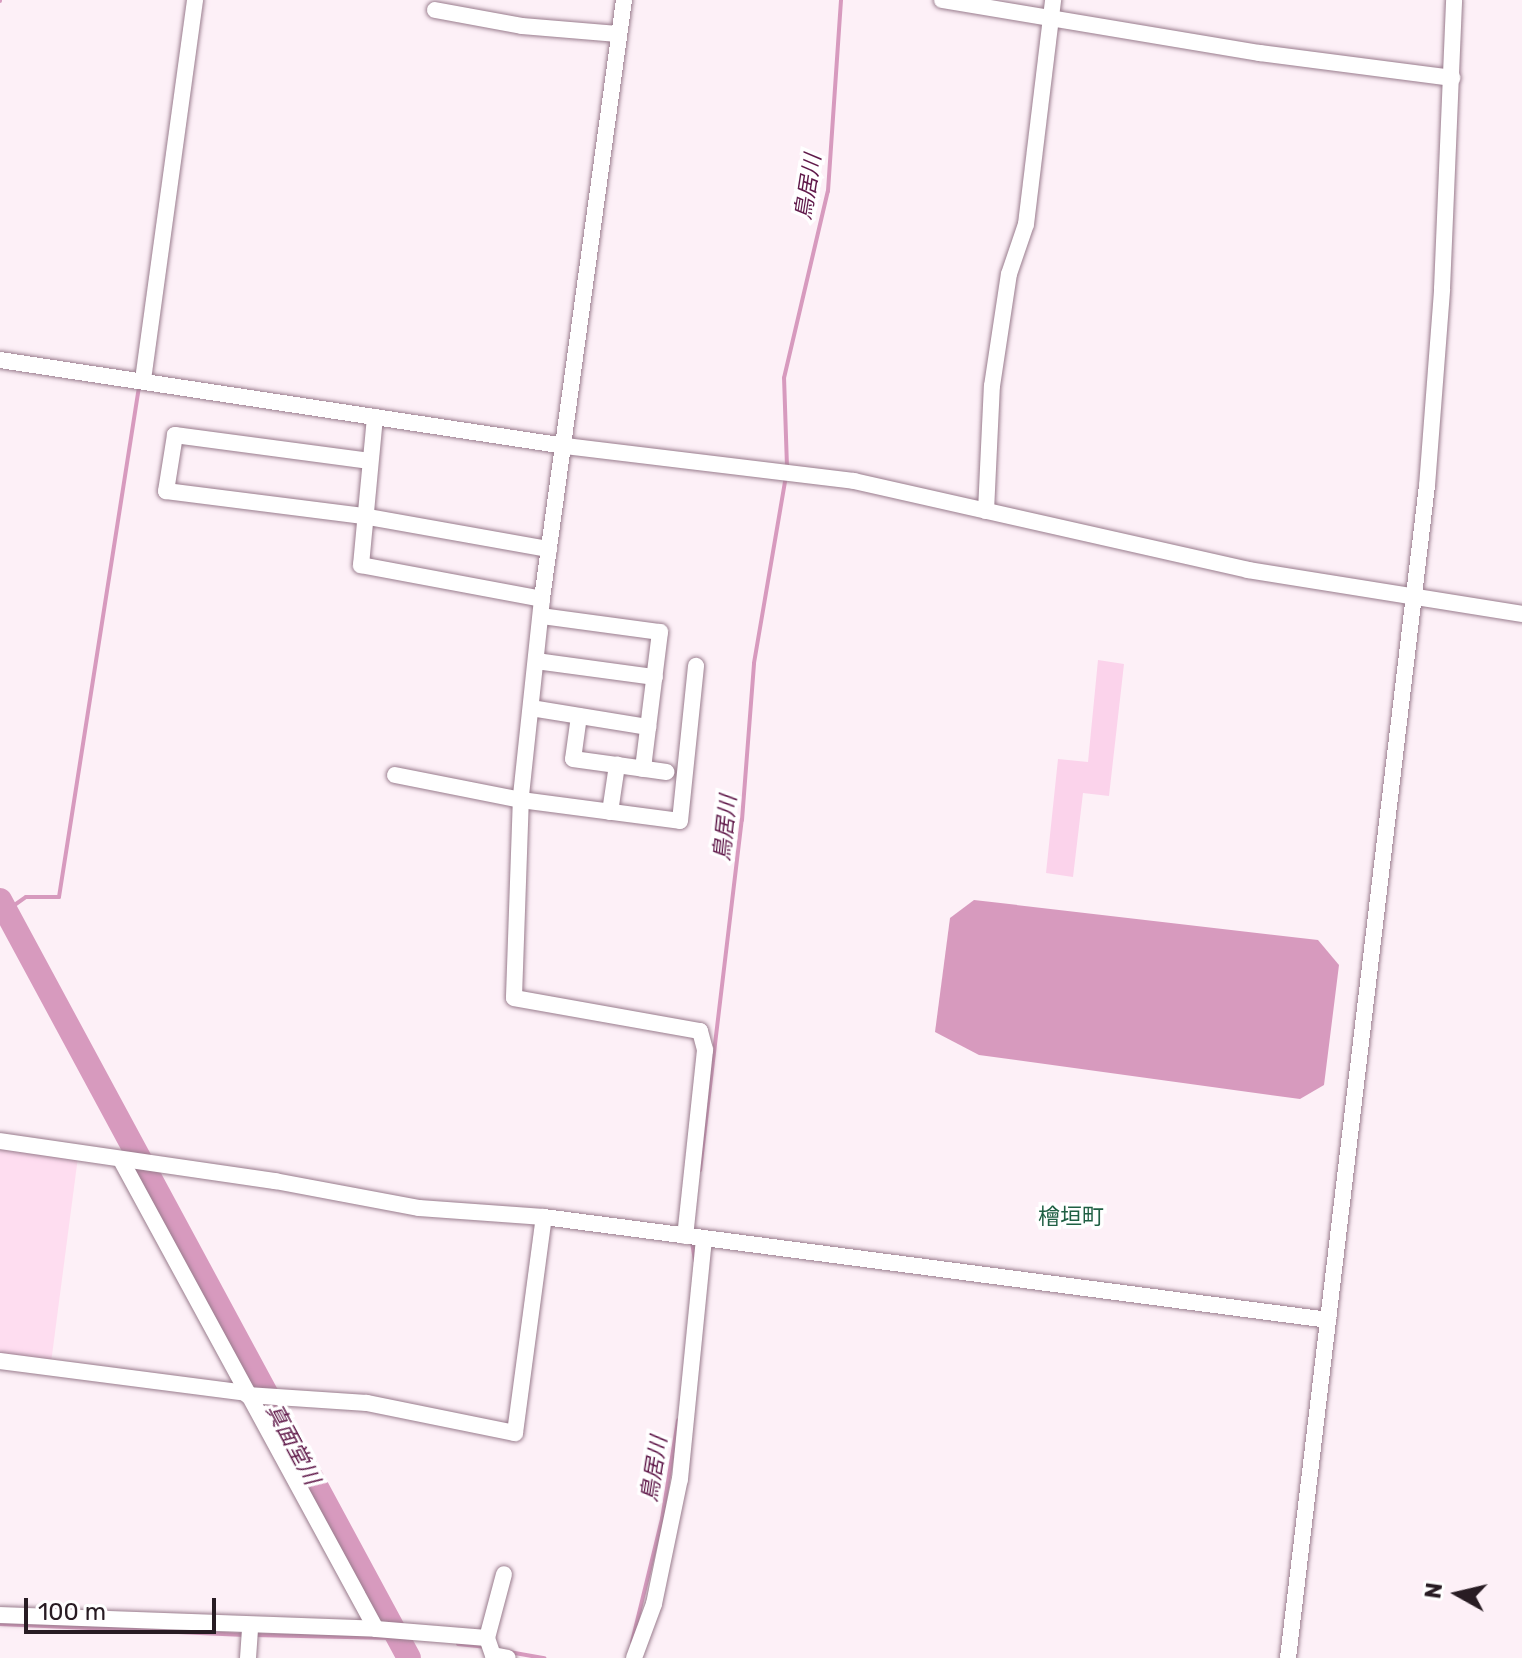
<!DOCTYPE html>
<html>
<head>
<meta charset="utf-8">
<style>
  body { margin:0 }
  #map { position:relative; width:1522px; height:1658px; overflow:hidden; background:#fdf0f7; font-family:Rubik,"Noto Sans JP",sans-serif }
  div>[style] { position:absolute }
  .built>* { inset:0; background:#feddf0 }
  .green>* { inset:0; background:#fbd3eb }
  .water>* { inset:0; background:#d79abe }
  .stream>* { height:4px; margin:-2px; padding:0 2px; transform-origin:2px; border-radius:2px; background:#d79abe }
  .river>* { height:24px; margin:-12px; padding:0 12px; transform-origin:12px; border-radius:12px; background:#d79abe }
  .roads { filter:drop-shadow(0 0 2px #997c8d) drop-shadow(0 0 2px #997c8d) }
  .minor>* { height:16px; margin:-8px; padding:0 8px; transform-origin:8px; border-radius:8px; background:#fff }
  span { translate:-50% -50%; white-space:nowrap; text-align:center; line-height:1.15; -webkit-text-stroke:7px #fff; paint-order:stroke }
  .water-label { font-size:22px; color:#5f1849; font-style:italic }
  .neighbourhood-label { font-size:22px; color:#1f5f43 }
  .north { position:absolute; left:1418px; top:1554px; width:80px; height:80px; -webkit-text-stroke:6px #fff; paint-order:stroke; rotate:278deg; font-size:22px; font-weight:700; line-height:32px; text-align:center; color:#281c23 }
  .north::after { content:''; display:block; margin:auto; width:28px; height:36px; background:#281c23; clip-path:polygon(50% 0,100% 100%,50% 72%,0 100%) }
  .scale { position:absolute; left:24px; top:1598px; width:192px; height:36px; box-sizing:border-box; border:4px solid #281c23; border-top:0; padding-left:10px; font-size:24px; line-height:28px; white-space:nowrap; color:#281c23; -webkit-text-stroke:6px #fff; paint-order:stroke }
</style>
</head>
<body>
<div id="map">
  <div class="built">
    <div style="clip-path:polygon(0 1146px,78px 1157px,51px 1363px,0 1357px)"></div>
  </div>
  <div class="green">
    <div style="clip-path:polygon(1098px 660px,1124px 664px,1109px 796px,1083px 793px,1073px 877px,1046px 873px,1058px 759px,1088px 762px)"></div>
  </div>
  <div class="water">
    <div style="clip-path:polygon(974px 900px,1318px 940px,1339px 965px,1324px 1085px,1300px 1099px,979px 1055px,935px 1032px,950px 918px)"></div>
  </div>
  <div class="stream">
    <div style="left:0;top:1px;width:1px;rotate:-90deg"></div>
    <div style="left:787px;top:467px;width:89px;rotate:-91.9deg"></div>
    <div style="left:784px;top:378px;width:192px;rotate:-76.8deg"></div>
    <div style="left:828px;top:191px;width:191px;rotate:-86.1deg"></div>
    <div style="left:6px;top:911px;width:24px;rotate:-35deg"></div>
    <div style="left:26px;top:897px;width:33px"></div>
    <div style="left:59px;top:897px;width:516px;rotate:-81.09deg"></div>
    <div style="left:700px;top:1170px;width:353px;rotate:-83.2deg"></div>
    <div style="left:742px;top:820px;width:157px;rotate:-85.6deg"></div>
    <div style="left:754px;top:663px;width:190px;rotate:-80.3deg"></div>
    <div style="left:692px;top:1242px;width:19px;rotate:81deg"></div>
    <div style="left:0;top:1624px;width:245px;rotate:2.6deg"></div>
    <div style="left:254px;top:1635px;width:139px;rotate:1.2deg"></div>
    <div style="left:632px;top:1642px;width:127px;rotate:-76.3deg"></div>
    <div style="left:662px;top:1519px;width:100px;rotate:-80.8deg"></div>
    <div style="left:458px;top:1644px;width:27px;rotate:6deg"></div>
    <div style="left:509px;top:1652px;width:36px;rotate:10deg"></div>
  </div>
  <div class="river">
    <div style="left:0;top:900px;width:861px;rotate:61.65deg"></div>
  </div>
  <div class="roads">
    <div class="minor">
      <div style="left:624px;top:0;width:605px;rotate:97.8deg"></div>
      <div style="left:542px;top:599px;width:198px;rotate:96.1deg"></div>
      <div style="left:521px;top:796px;width:202px;rotate:92deg"></div>
      <div style="left:514px;top:998px;width:189px;rotate:10.1deg"></div>
      <div style="left:700px;top:1031px;width:20px;rotate:75deg"></div>
      <div style="left:705px;top:1050px;width:187px;rotate:96.1deg"></div>
      <div style="left:942px;top:0;width:322px;rotate:9.5deg"></div>
      <div style="left:1260px;top:53px;width:194px;rotate:7.4deg"></div>
      <div style="left:435px;top:10px;width:88px;rotate:10.4deg"></div>
      <div style="left:522px;top:26px;width:96px;rotate:4.8deg"></div>
      <div style="left:0;top:360px;width:572px;rotate:8.65deg"></div>
      <div style="left:565px;top:446px;width:291px;rotate:6.9deg"></div>
      <div style="left:854px;top:481px;width:404px;rotate:12.7deg"></div>
      <div style="left:1248px;top:570px;width:278px;rotate:9.1deg"></div>
      <div style="left:143px;top:380px;width:384px;rotate:-82.2deg"></div>
      <div style="left:375px;top:417px;width:149px;rotate:95.4deg"></div>
      <div style="left:361px;top:565px;width:184px;rotate:10.6deg"></div>
      <div style="left:370px;top:461px;width:197px;rotate:-172.4deg"></div>
      <div style="left:175px;top:435px;width:57px;rotate:99.1deg"></div>
      <div style="left:166px;top:491px;width:199px;rotate:7.2deg"></div>
      <div style="left:363px;top:516px;width:189px;rotate:10.1deg"></div>
      <div style="left:986px;top:511px;width:125px;rotate:-87.3deg"></div>
      <div style="left:992px;top:386px;width:113px;rotate:-81.4deg"></div>
      <div style="left:1009px;top:274px;width:53px;rotate:-71.2deg"></div>
      <div style="left:1026px;top:224px;width:226px;rotate:-83.1deg"></div>
      <div style="left:541px;top:616px;width:120px;rotate:7.7deg"></div>
      <div style="left:660px;top:632px;width:138px;rotate:97.1deg"></div>
      <div style="left:536px;top:661px;width:120px;rotate:7.7deg"></div>
      <div style="left:531px;top:708px;width:119px;rotate:9.2deg"></div>
      <div style="left:579px;top:716px;width:43px;rotate:97.9deg"></div>
      <div style="left:573px;top:759px;width:44px;rotate:7.8deg"></div>
      <div style="left:395px;top:775px;width:128px;rotate:11.2deg"></div>
      <div style="left:521px;top:800px;width:160px;rotate:7.5deg"></div>
      <div style="left:680px;top:821px;width:156px;rotate:-84.1deg"></div>
      <div style="left:610px;top:812px;width:48px;rotate:-81.5deg"></div>
      <div style="left:617px;top:765px;width:50px;rotate:8deg"></div>
      <div style="left:0;top:1141px;width:278px;rotate:8.3deg"></div>
      <div style="left:275px;top:1181px;width:147px;rotate:10.6deg"></div>
      <div style="left:419px;top:1208px;width:125px;rotate:4.1deg"></div>
      <div style="left:544px;top:1217px;width:791px;rotate:7.48deg"></div>
      <div style="left:0;top:1361px;width:248px;rotate:7.4deg"></div>
      <div style="left:247px;top:1395px;width:120px;rotate:3.8deg"></div>
      <div style="left:367px;top:1403px;width:151px;rotate:11.5deg"></div>
      <div style="left:515px;top:1433px;width:218px;rotate:-82.4deg"></div>
      <div style="left:0;top:1615px;width:376px;rotate:2.1deg"></div>
      <div style="left:376px;top:1629px;width:534px;rotate:-118.53deg"></div>
      <div style="left:376px;top:1629px;width:111px;rotate:4.6deg"></div>
      <div style="left:487px;top:1638px;width:66px;rotate:-75.1deg"></div>
      <div style="left:487px;top:1638px;width:18px;rotate:71deg"></div>
      <div style="left:493px;top:1655px;width:15px;rotate:11deg"></div>
      <div style="left:248px;top:1658px;width:31px;rotate:-86deg"></div>
      <div style="left:634px;top:1658px;width:58px;rotate:-69.7deg"></div>
      <div style="left:654px;top:1604px;width:128px;rotate:-78.3deg"></div>
      <div style="left:680px;top:1479px;width:241px;rotate:-84.3deg"></div>
      <div style="left:1288px;top:1658px;width:1180px;rotate:-83.24deg"></div>
      <div style="left:1427px;top:486px;width:198px;rotate:-85.6deg"></div>
      <div style="left:1442px;top:289px;width:289px;rotate:-87.6deg"></div>
    </div>
  </div>
  <div class="water-label">
    <span style="left:808px;top:187px;rotate:-81deg">鳥居川</span>
    <span style="left:725px;top:828px;rotate:-84deg">鳥居川</span>
    <span style="left:293px;top:1444px;rotate:62deg">真面堂川</span>
    <span style="left:654px;top:1469px;rotate:-81deg">鳥居川</span>
  </div>
  <div class="neighbourhood-label">
    <span style="left:1071px;top:1217px">檜垣町</span>
  </div>
  <div class="north">N</div>
  <div class="scale">100 m</div>
</div>
</body>
</html>
